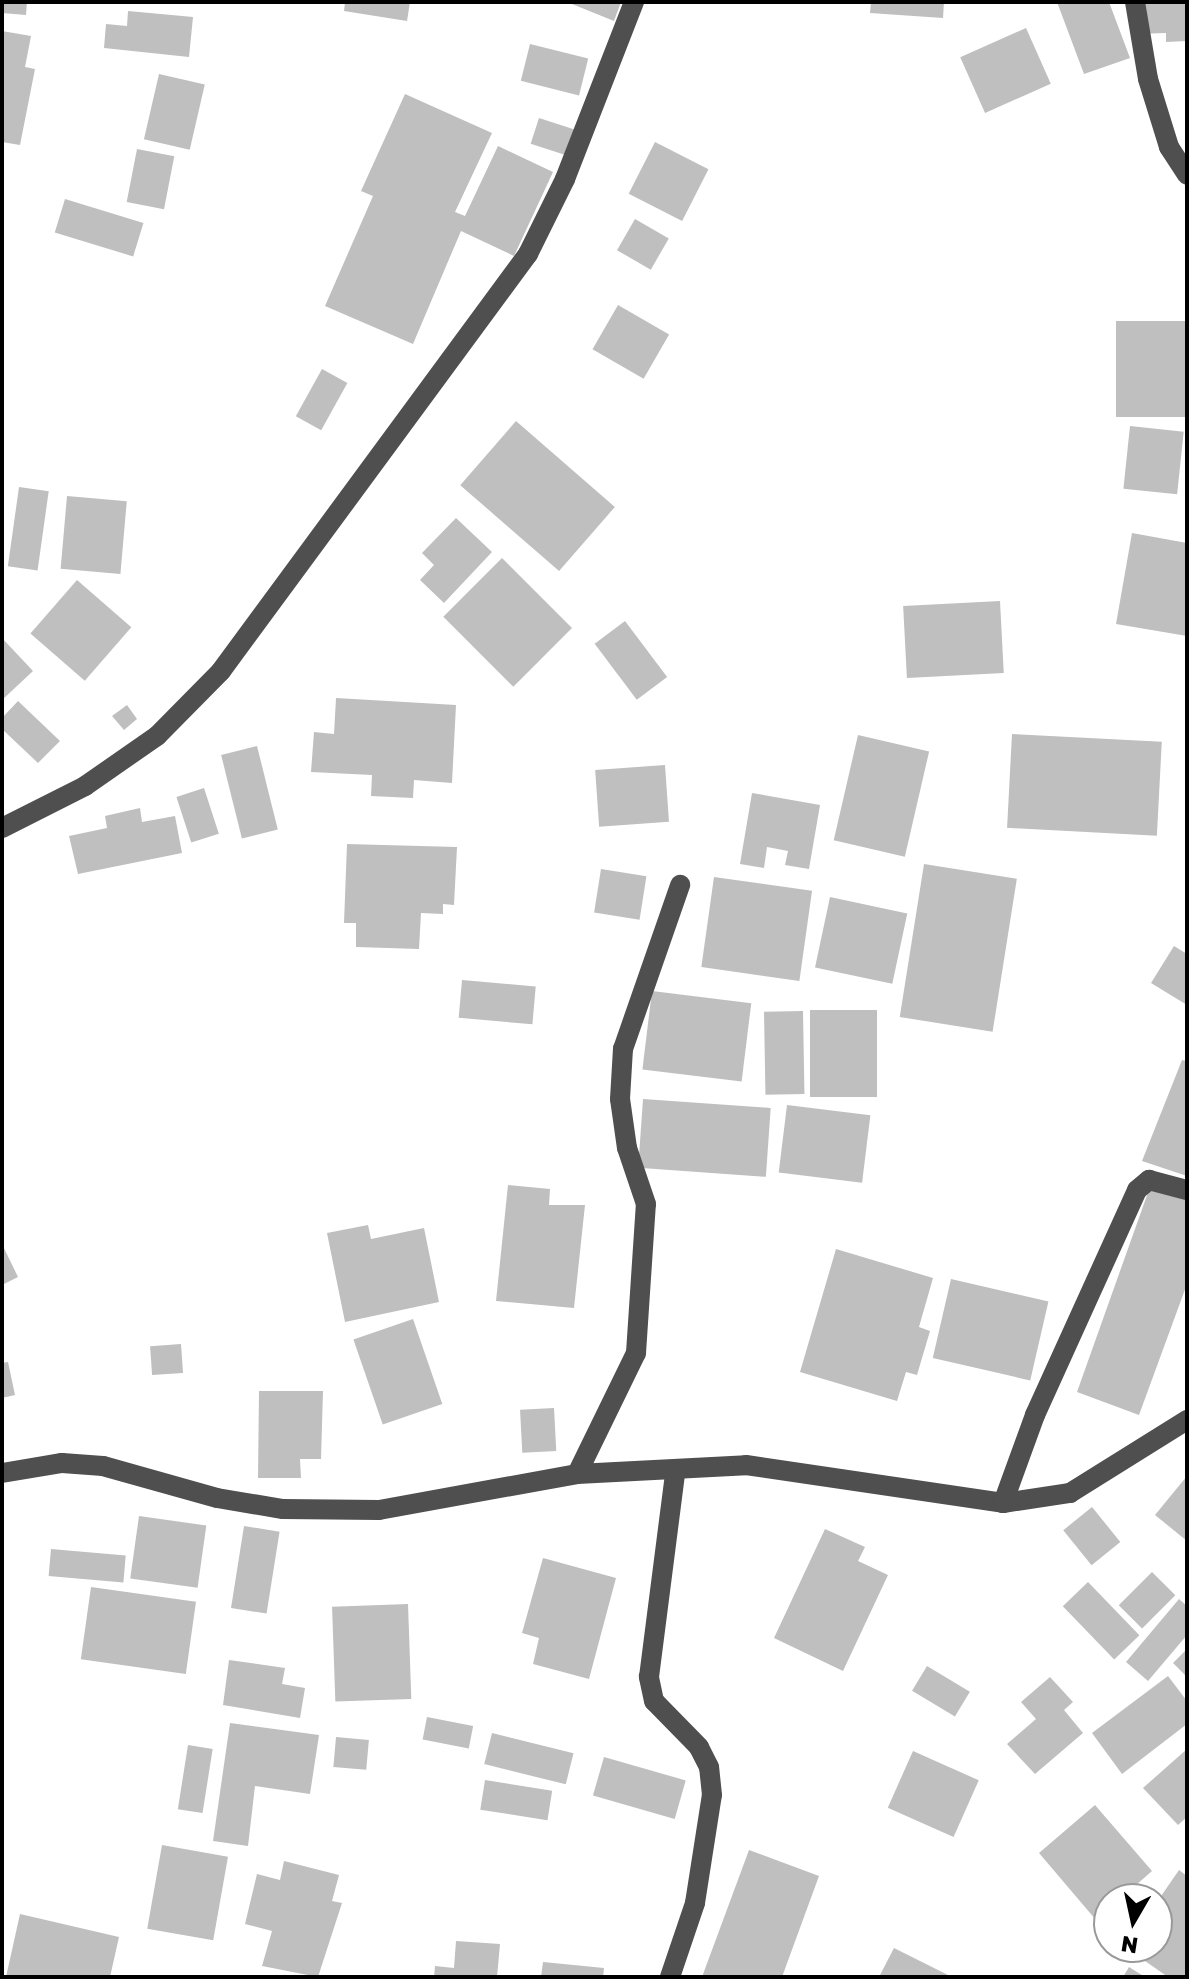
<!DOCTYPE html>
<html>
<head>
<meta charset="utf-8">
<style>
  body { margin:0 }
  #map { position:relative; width:1189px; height:1979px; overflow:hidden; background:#fff; font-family:"Golos Text",sans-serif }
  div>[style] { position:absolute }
  .building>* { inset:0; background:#bfbfbf; transform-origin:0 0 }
  .minor>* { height:20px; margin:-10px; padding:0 10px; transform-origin:10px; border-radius:10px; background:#4f4f4f }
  span { translate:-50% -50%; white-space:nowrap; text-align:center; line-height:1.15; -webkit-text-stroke:8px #fff; paint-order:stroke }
  .frame { position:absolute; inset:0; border:4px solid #000; pointer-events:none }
  .north { position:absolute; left:1093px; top:1883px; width:80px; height:80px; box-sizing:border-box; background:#fff; border:2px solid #999; border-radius:50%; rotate:189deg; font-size:22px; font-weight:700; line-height:32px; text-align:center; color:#000 }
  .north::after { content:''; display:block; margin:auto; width:28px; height:36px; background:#000; clip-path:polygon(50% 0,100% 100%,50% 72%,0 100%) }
</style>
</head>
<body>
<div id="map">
  <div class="building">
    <div style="clip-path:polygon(2px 2px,27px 2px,26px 15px,2px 13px)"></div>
    <div style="clip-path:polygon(345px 2px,410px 2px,407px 21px,344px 11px)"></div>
    <div style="clip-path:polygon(567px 2px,621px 2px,614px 21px)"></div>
    <div style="clip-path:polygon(871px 2px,944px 2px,943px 18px,870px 13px)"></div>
    <div style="clip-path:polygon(1057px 2px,1109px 2px,1130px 58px,1084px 74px)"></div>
    <div style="clip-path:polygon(1134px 2px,1187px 2px,1187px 41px,1166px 42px,1166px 33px,1136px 34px)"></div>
    <div style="clip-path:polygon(128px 11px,193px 17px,189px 57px,104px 48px,106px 24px,127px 26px)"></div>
    <div style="left:1026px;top:28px;width:61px;height:72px;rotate:66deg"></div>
    <div style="clip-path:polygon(2px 31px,31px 36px,25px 67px,35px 69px,20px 145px,2px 142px)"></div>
    <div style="left:530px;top:44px;width:60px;height:38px;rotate:14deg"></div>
    <div style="left:159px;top:74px;width:47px;height:67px;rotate:13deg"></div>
    <div style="clip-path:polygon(405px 94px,492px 133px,455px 212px,465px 216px,498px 146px,553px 172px,514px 256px,461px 231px,413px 344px,325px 306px,373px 196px,361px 191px)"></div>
    <div style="left:539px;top:118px;width:52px;height:27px;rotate:18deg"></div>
    <div style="left:655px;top:142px;width:60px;height:58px;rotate:27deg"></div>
    <div style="left:137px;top:149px;width:38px;height:54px;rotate:11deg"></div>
    <div style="left:65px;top:199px;width:82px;height:35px;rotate:17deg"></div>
    <div style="left:635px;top:219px;width:39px;height:36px;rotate:30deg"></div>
    <div style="left:618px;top:305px;width:59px;height:51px;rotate:30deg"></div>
    <div style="left:1187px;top:321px;width:96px;height:71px;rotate:90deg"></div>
    <div style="left:322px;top:369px;width:29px;height:54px;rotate:29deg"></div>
    <div style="left:516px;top:421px;width:131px;height:85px;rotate:41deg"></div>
    <div style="left:1130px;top:426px;width:54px;height:63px;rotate:6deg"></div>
    <div style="left:19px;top:487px;width:30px;height:80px;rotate:8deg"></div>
    <div style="left:67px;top:496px;width:60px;height:73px;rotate:5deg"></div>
    <div style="clip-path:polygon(456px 518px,492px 552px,444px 603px,420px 580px,434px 565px,422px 553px)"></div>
    <div style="clip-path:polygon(1132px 533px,1187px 543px,1187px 636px,1116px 624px)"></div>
    <div style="left:502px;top:558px;width:99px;height:83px;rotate:45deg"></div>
    <div style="left:77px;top:580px;width:72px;height:71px;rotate:41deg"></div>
    <div style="left:1000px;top:601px;width:72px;height:97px;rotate:87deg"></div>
    <div style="left:625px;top:621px;width:70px;height:38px;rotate:53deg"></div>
    <div style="clip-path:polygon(2px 638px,33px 671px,2px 700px)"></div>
    <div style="clip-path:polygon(336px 698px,456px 705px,452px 783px,414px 780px,413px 798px,371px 796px,372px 775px,311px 772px,314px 732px,334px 734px)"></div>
    <div style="clip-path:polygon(18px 701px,60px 741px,38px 763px,2px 729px,2px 718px)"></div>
    <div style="clip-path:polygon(127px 705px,137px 719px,124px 730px,112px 716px)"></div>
    <div style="left:1012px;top:734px;width:150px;height:94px;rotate:3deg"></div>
    <div style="left:858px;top:735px;width:73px;height:108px;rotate:13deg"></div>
    <div style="left:257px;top:746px;width:86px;height:37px;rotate:76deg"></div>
    <div style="left:665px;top:765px;width:57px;height:70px;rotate:86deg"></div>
    <div style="left:204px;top:788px;width:48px;height:29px;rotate:72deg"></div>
    <div style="clip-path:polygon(752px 793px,820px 805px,809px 869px,785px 865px,788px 851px,767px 847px,764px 868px,740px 864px)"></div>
    <div style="clip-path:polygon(140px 808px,142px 822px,175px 816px,182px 853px,78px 874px,69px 836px,107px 828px,105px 816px)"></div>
    <div style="clip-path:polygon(347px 844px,457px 847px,454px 905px,443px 904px,443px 914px,421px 913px,419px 949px,356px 947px,356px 923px,344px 923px)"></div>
    <div style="left:924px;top:864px;width:94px;height:155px;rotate:9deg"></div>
    <div style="left:601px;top:869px;width:46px;height:44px;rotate:9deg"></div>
    <div style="left:714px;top:877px;width:99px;height:91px;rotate:8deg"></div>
    <div style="left:830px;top:897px;width:79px;height:72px;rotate:12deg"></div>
    <div style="clip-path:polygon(1174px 946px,1187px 954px,1187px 1005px,1151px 983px)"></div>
    <div style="left:462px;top:980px;width:74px;height:38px;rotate:5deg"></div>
    <div style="left:652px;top:991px;width:100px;height:79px;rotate:7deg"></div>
    <div style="left:810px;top:1010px;width:67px;height:87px"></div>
    <div style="left:803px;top:1011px;width:83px;height:39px;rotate:89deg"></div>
    <div style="clip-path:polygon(1182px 1060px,1187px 1061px,1187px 1176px,1142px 1161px)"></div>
    <div style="left:643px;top:1099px;width:128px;height:69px;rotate:4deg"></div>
    <div style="left:787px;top:1105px;width:84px;height:68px;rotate:7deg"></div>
    <div style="clip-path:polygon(1151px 1184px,1187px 1197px,1187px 1284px,1139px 1415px,1077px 1392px)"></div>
    <div style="clip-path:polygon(508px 1185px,550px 1189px,549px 1205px,585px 1205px,574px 1308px,496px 1301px)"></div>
    <div style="clip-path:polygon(368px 1225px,371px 1239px,424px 1228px,439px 1302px,345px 1322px,327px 1233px)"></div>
    <div style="clip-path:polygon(2px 1244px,18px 1277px,2px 1285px)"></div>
    <div style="clip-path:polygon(836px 1249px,933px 1278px,919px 1327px,930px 1331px,917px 1375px,906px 1372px,897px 1401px,800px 1372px)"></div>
    <div style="left:951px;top:1279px;width:100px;height:81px;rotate:13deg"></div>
    <div style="left:413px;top:1319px;width:90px;height:63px;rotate:71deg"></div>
    <div style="left:181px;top:1344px;width:29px;height:31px;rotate:86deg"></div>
    <div style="clip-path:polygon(8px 1362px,15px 1395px,2px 1398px,2px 1363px)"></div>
    <div style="clip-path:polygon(259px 1391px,323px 1391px,321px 1459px,300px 1459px,301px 1478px,258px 1478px)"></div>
    <div style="left:554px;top:1408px;width:43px;height:34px;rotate:87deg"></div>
    <div style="clip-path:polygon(1187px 1476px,1187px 1541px,1155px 1515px)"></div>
    <div style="left:1092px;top:1507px;width:45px;height:37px;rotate:51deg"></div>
    <div style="left:139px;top:1516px;width:68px;height:63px;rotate:8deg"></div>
    <div style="left:244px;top:1526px;width:36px;height:83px;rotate:9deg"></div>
    <div style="clip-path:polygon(825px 1529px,865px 1547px,858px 1561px,888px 1575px,843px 1671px,774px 1638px)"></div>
    <div style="left:51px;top:1549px;width:75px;height:27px;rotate:5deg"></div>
    <div style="clip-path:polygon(543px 1558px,616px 1578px,589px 1679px,533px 1664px,539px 1638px,522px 1633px)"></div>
    <div style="left:1152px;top:1572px;width:33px;height:47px;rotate:45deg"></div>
    <div style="left:1088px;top:1582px;width:74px;height:35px;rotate:46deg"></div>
    <div style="left:91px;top:1587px;width:106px;height:73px;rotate:8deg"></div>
    <div style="clip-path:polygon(1179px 1599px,1187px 1606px,1187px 1635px,1148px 1681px,1126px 1662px)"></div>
    <div style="left:408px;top:1604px;width:95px;height:76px;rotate:88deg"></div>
    <div style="clip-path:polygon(1187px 1649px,1187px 1677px,1173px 1663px)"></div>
    <div style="clip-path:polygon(229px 1660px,285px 1668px,282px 1684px,305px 1688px,300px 1718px,223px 1705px)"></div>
    <div style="left:927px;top:1666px;width:50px;height:29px;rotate:31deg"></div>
    <div style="clip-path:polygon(1168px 1676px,1187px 1701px,1187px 1724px,1122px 1774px,1092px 1733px)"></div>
    <div style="clip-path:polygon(1050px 1677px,1073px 1702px,1064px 1710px,1083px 1733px,1035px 1774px,1007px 1744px,1036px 1719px,1021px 1702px)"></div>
    <div style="left:427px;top:1717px;width:47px;height:23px;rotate:11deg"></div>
    <div style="clip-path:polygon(230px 1723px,319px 1735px,310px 1794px,255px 1786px,248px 1846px,213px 1841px)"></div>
    <div style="left:492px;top:1733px;width:84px;height:32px;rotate:14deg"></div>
    <div style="left:336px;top:1737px;width:33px;height:30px;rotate:5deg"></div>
    <div style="left:188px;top:1745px;width:25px;height:65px;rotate:9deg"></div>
    <div style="clip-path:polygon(1187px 1749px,1187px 1817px,1178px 1825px,1143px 1788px)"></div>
    <div style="left:913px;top:1751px;width:72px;height:62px;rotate:24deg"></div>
    <div style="left:604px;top:1757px;width:85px;height:40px;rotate:16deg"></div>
    <div style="left:485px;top:1780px;width:68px;height:30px;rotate:9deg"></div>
    <div style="clip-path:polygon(1095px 1805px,1152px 1871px,1120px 1899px,1109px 1899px,1109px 1909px,1096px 1920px,1039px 1853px)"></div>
    <div style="left:162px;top:1845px;width:67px;height:85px;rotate:10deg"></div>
    <div style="clip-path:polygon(749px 1850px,819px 1876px,782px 1977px,702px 1977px)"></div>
    <div style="clip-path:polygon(284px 1861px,339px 1875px,332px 1901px,342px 1903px,318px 1977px,262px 1966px,272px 1931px,245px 1924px,257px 1874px,280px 1880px)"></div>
    <div style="clip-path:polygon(1179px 1870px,1187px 1876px,1187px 1977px,1168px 1977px,1125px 1947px,1157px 1947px,1157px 1902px)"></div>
    <div style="clip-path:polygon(20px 1914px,119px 1937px,110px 1977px,6px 1977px)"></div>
    <div style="clip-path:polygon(456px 1941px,500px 1944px,497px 1977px,434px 1977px,435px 1966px,454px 1968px)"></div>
    <div style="clip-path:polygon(894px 1948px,952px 1977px,879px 1977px)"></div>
    <div style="clip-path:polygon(543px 1962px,604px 1968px,603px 1977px,541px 1977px)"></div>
    <div style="clip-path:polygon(1129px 1967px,1145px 1977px,1123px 1977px)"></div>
  </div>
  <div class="minor">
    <div style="left:1135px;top:2px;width:78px;rotate:80.4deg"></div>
    <div style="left:1148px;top:79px;width:71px;rotate:72.8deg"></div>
    <div style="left:1169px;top:147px;width:33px;rotate:57deg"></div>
    <div style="left:2px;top:828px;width:93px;rotate:-26.8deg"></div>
    <div style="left:85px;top:786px;width:88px;rotate:-34.8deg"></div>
    <div style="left:157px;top:736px;width:91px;rotate:-45.4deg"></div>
    <div style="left:221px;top:671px;width:518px;rotate:-53.64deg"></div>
    <div style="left:528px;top:254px;width:84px;rotate:-63.7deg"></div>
    <div style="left:565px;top:179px;width:190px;rotate:-68.7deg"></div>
    <div style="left:2px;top:1473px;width:61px;rotate:-9.5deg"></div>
    <div style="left:62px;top:1463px;width:41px;rotate:4.2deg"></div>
    <div style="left:103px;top:1466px;width:118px;rotate:15.7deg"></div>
    <div style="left:217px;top:1498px;width:67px;rotate:9.5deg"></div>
    <div style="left:283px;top:1509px;width:96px;rotate:0.6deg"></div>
    <div style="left:379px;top:1510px;width:201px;rotate:-10.3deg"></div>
    <div style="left:577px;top:1474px;width:169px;rotate:-3deg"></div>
    <div style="left:746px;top:1465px;width:260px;rotate:8.4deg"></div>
    <div style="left:1003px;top:1503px;width:68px;rotate:-8.5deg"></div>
    <div style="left:1070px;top:1493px;width:138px;rotate:-32deg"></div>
    <div style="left:577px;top:1474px;width:135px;rotate:-64deg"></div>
    <div style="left:636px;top:1353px;width:149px;rotate:-86.2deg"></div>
    <div style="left:646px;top:1204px;width:59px;rotate:-108.7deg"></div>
    <div style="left:627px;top:1148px;width:49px;rotate:-98.1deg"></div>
    <div style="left:620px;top:1099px;width:50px;rotate:-86.6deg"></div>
    <div style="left:623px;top:1049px;width:174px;rotate:-70.8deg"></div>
    <div style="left:1003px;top:1503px;width:94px;rotate:-70deg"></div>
    <div style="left:1035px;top:1415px;width:247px;rotate:-65.6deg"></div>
    <div style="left:1137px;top:1190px;width:16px;rotate:-40deg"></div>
    <div style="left:1149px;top:1180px;width:39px;rotate:15deg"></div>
    <div style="left:670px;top:1977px;width:78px;rotate:-71.3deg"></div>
    <div style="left:695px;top:1903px;width:109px;rotate:-81.1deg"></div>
    <div style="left:712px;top:1795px;width:28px;rotate:-96deg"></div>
    <div style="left:709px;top:1767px;width:22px;rotate:-117deg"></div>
    <div style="left:699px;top:1747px;width:64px;rotate:-134.4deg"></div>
    <div style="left:654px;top:1701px;width:25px;rotate:-102deg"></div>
    <div style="left:649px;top:1677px;width:206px;rotate:-82.7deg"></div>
  </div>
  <div class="frame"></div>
  <div class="north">N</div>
</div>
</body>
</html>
